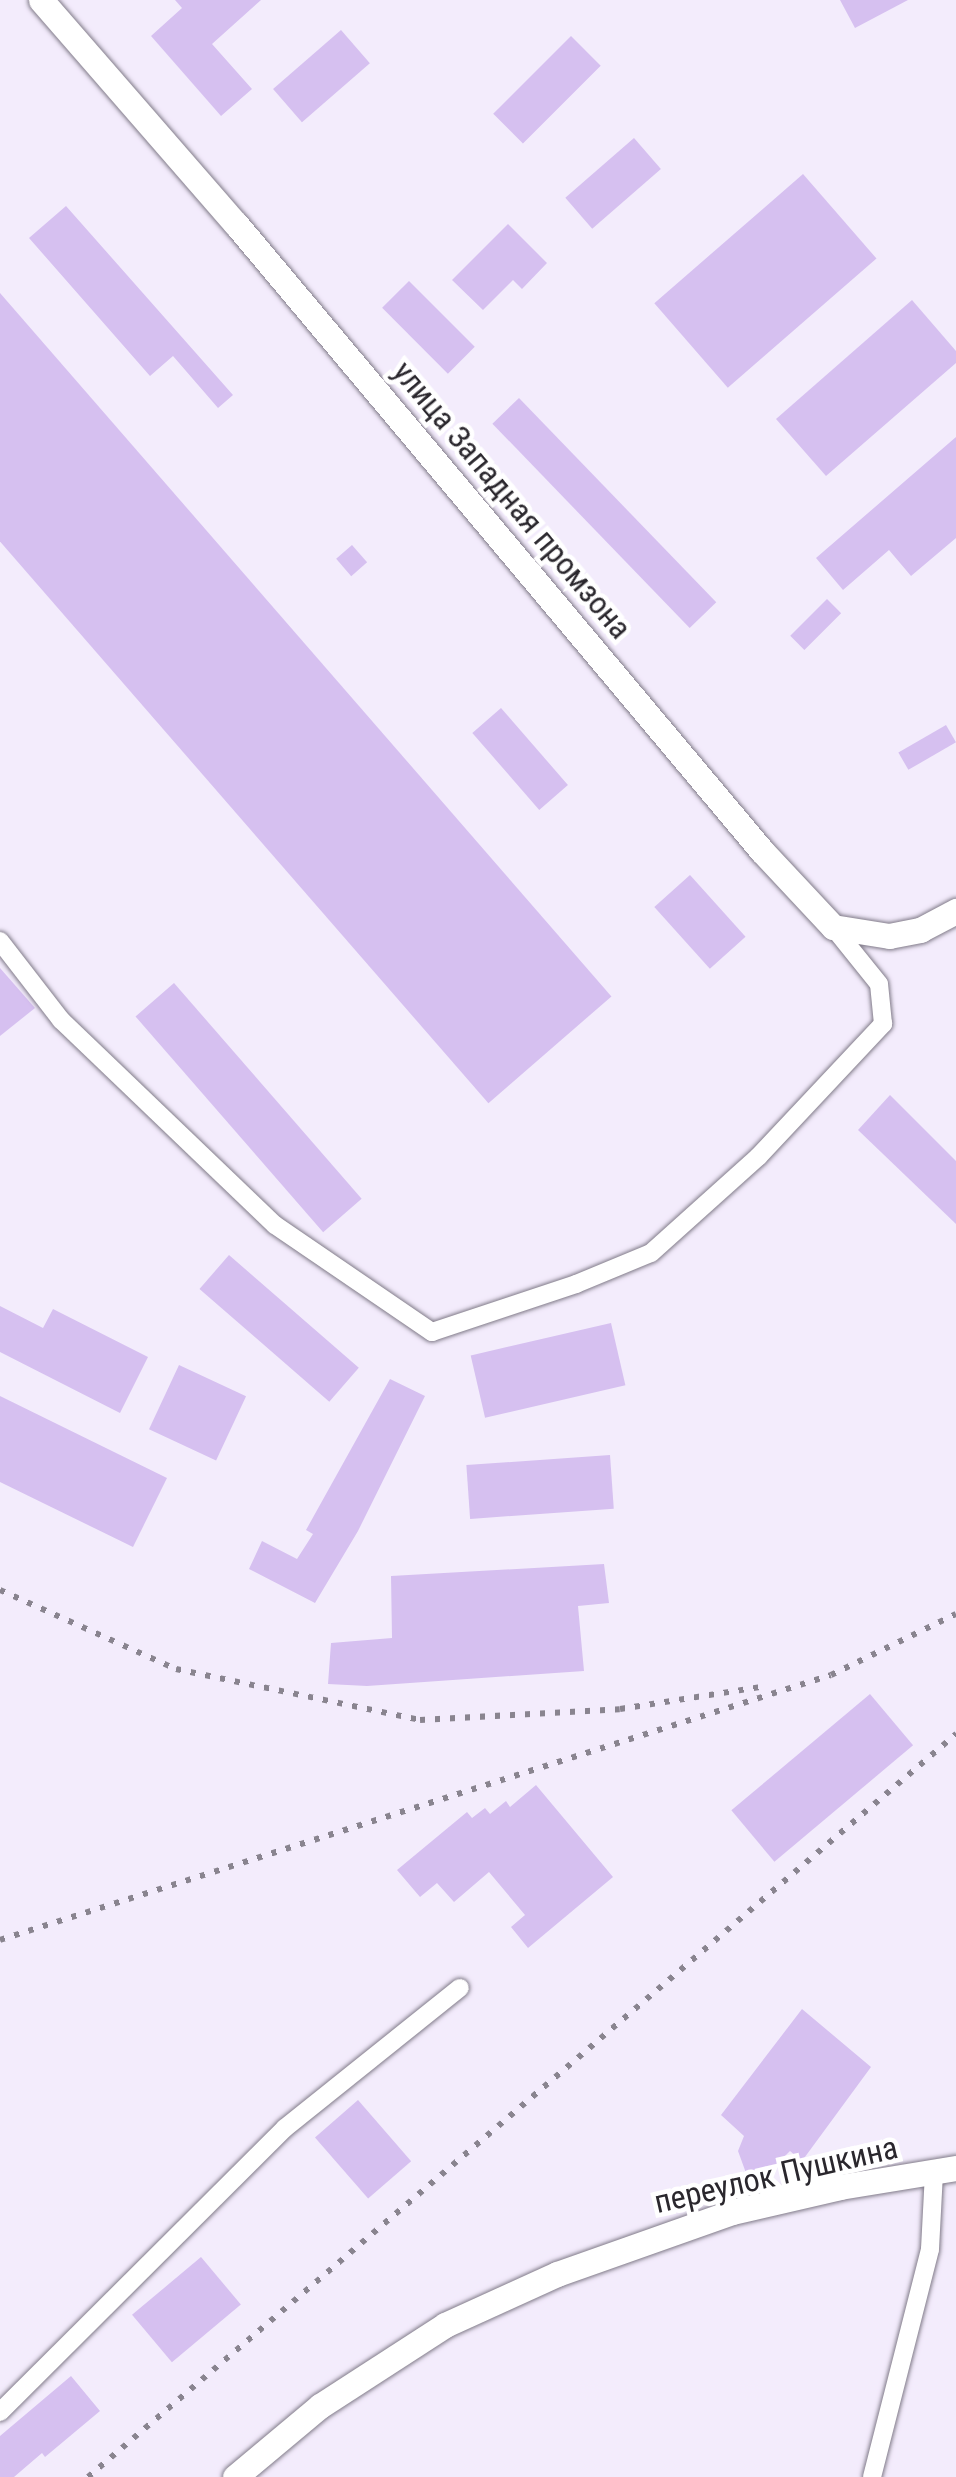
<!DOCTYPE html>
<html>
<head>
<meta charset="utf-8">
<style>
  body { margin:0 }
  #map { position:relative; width:956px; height:2477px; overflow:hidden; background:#f3ecfc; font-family:"Roboto Condensed",sans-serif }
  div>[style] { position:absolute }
  .building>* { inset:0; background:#d6c0f0; transform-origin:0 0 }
  .roads { filter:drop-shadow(0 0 2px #817b89) drop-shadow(0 0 2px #817b89) }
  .street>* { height:18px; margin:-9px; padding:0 9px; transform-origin:9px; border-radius:9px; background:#fff }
  .secondary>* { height:25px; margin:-12.5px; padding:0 12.5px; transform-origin:12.5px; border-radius:12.5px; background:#fff }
  .rail>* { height:6px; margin-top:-3px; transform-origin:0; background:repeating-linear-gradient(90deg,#89848f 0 5px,transparent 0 15px) }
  span { translate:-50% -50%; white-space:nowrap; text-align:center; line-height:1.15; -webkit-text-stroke:9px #fff; paint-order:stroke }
  .street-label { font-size:32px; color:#2a272d }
</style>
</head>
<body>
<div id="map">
  <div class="building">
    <div style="clip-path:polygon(175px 0,261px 0,212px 44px,252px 89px,221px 116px,151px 36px,182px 8px)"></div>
    <div style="clip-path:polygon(840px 0,908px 0,855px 28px)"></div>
    <div style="left:341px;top:30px;width:44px;height:90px;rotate:49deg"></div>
    <div style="left:571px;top:36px;width:42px;height:110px;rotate:45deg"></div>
    <div style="left:634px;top:138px;width:41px;height:91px;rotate:49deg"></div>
    <div style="left:803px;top:174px;width:112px;height:197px;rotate:49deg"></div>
    <div style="clip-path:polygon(66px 206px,233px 395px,218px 408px,173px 356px,150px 376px,29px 238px)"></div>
    <div style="clip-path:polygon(508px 224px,547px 263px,522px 289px,513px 280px,483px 310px,452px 280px)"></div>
    <div style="left:409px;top:281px;width:93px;height:38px;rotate:45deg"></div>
    <div style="left:0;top:293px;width:932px;height:163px;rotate:49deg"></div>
    <div style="clip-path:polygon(912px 300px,956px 351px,956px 363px,826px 476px,776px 419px)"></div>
    <div style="left:519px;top:398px;width:284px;height:37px;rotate:46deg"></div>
    <div style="clip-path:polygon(956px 437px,956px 538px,911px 576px,889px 550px,843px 590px,816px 558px)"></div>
    <div style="left:352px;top:545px;width:23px;height:21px;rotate:49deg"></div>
    <div style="left:827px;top:599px;width:20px;height:52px;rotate:45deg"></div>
    <div style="left:501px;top:708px;width:102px;height:38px;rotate:49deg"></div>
    <div style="left:946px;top:725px;width:20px;height:55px;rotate:60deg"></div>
    <div style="left:690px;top:875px;width:83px;height:48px;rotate:48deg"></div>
    <div style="clip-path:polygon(0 968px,35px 1008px,0 1036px)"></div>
    <div style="left:174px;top:983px;width:286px;height:51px;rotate:49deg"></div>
    <div style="clip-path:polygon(890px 1095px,956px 1161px,956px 1224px,858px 1130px)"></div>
    <div style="left:229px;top:1255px;width:172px;height:45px;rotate:41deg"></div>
    <div style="clip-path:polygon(0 1306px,43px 1328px,53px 1309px,148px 1357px,120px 1413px,0 1352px)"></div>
    <div style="left:611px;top:1323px;width:64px;height:144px;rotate:77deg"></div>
    <div style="left:179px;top:1365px;width:74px;height:71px;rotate:25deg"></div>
    <div style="clip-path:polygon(390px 1379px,425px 1396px,358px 1531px,315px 1603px,249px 1569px,262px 1541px,297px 1559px,313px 1534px,306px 1530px)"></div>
    <div style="clip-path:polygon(0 1396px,167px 1478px,133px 1547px,0 1482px)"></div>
    <div style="left:610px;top:1455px;width:54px;height:144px;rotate:86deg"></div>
    <div style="clip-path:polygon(604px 1564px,609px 1603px,578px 1606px,584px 1671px,367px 1686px,328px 1684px,331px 1643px,392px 1638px,391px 1576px)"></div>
    <div style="left:870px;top:1694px;width:67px;height:181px;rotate:50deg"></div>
    <div style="clip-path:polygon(536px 1785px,613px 1877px,528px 1948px,511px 1927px,525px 1915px,489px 1872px,454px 1902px,437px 1883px,420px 1897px,397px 1870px,467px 1812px,472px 1818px,485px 1808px,490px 1814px,506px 1801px,510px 1807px)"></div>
    <div style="clip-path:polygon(802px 2009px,871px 2067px,802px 2161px,790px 2151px,774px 2167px,746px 2173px,738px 2151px,744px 2136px,721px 2115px)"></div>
    <div style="left:358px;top:2100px;width:81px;height:57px;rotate:49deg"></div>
    <div style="left:201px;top:2257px;width:62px;height:90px;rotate:50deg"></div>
    <div style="clip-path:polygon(71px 2376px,100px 2411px,45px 2457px,42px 2453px,14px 2477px,0 2477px,0 2436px)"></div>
  </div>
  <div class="roads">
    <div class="street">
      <div style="left:0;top:941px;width:100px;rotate:52.3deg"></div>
      <div style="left:61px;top:1020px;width:296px;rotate:43.8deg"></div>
      <div style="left:275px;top:1225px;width:190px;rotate:34.3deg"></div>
      <div style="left:432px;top:1332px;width:152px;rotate:-18.4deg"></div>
      <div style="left:576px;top:1284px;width:81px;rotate:-22.5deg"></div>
      <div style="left:651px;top:1253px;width:144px;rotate:-41.9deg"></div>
      <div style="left:758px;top:1157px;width:183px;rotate:-46.8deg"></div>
      <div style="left:883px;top:1024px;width:40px;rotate:-95.7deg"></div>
      <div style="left:879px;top:984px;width:73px;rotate:-128.9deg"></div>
      <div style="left:0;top:2412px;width:402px;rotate:-44.9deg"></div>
      <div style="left:285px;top:2128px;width:224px;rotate:-38.7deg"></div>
      <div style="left:872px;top:2477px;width:235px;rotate:-75.7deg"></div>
      <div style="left:930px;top:2249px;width:77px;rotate:-87deg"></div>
    </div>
    <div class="secondary">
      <div style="left:41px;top:0;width:297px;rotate:49deg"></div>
      <div style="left:236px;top:224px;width:818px;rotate:50.01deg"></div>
      <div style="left:762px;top:851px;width:104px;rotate:46.9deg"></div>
      <div style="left:833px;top:927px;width:57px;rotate:9.1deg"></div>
      <div style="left:889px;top:936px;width:32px;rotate:-11deg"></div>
      <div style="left:920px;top:930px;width:41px;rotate:-27.8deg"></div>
      <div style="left:235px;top:2477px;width:111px;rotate:-39.9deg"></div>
      <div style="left:320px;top:2406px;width:149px;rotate:-32.9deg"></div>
      <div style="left:445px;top:2325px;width:123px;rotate:-24.5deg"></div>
      <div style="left:557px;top:2274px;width:186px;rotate:-19.5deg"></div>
      <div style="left:732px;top:2212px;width:111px;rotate:-13deg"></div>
      <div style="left:840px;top:2187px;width:118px;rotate:-9.3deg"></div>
    </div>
  </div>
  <div class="rail">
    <div style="left:0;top:1590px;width:193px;rotate:24.2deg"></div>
    <div style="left:176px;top:1669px;width:249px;rotate:11.8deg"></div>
    <div style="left:420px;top:1720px;width:200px;rotate:-3.1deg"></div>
    <div style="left:620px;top:1709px;width:143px;rotate:-8.9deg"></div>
    <div style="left:0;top:1940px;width:872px;rotate:-17.69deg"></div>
    <div style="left:831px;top:1675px;width:139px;rotate:-26deg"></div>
    <div style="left:88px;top:2477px;width:1143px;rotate:-40.56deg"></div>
  </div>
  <div class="street-label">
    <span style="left:512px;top:500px;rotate:50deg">улица Западная промзона</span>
    <span style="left:776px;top:2175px;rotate:-13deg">переулок Пушкина</span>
  </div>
</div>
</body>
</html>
